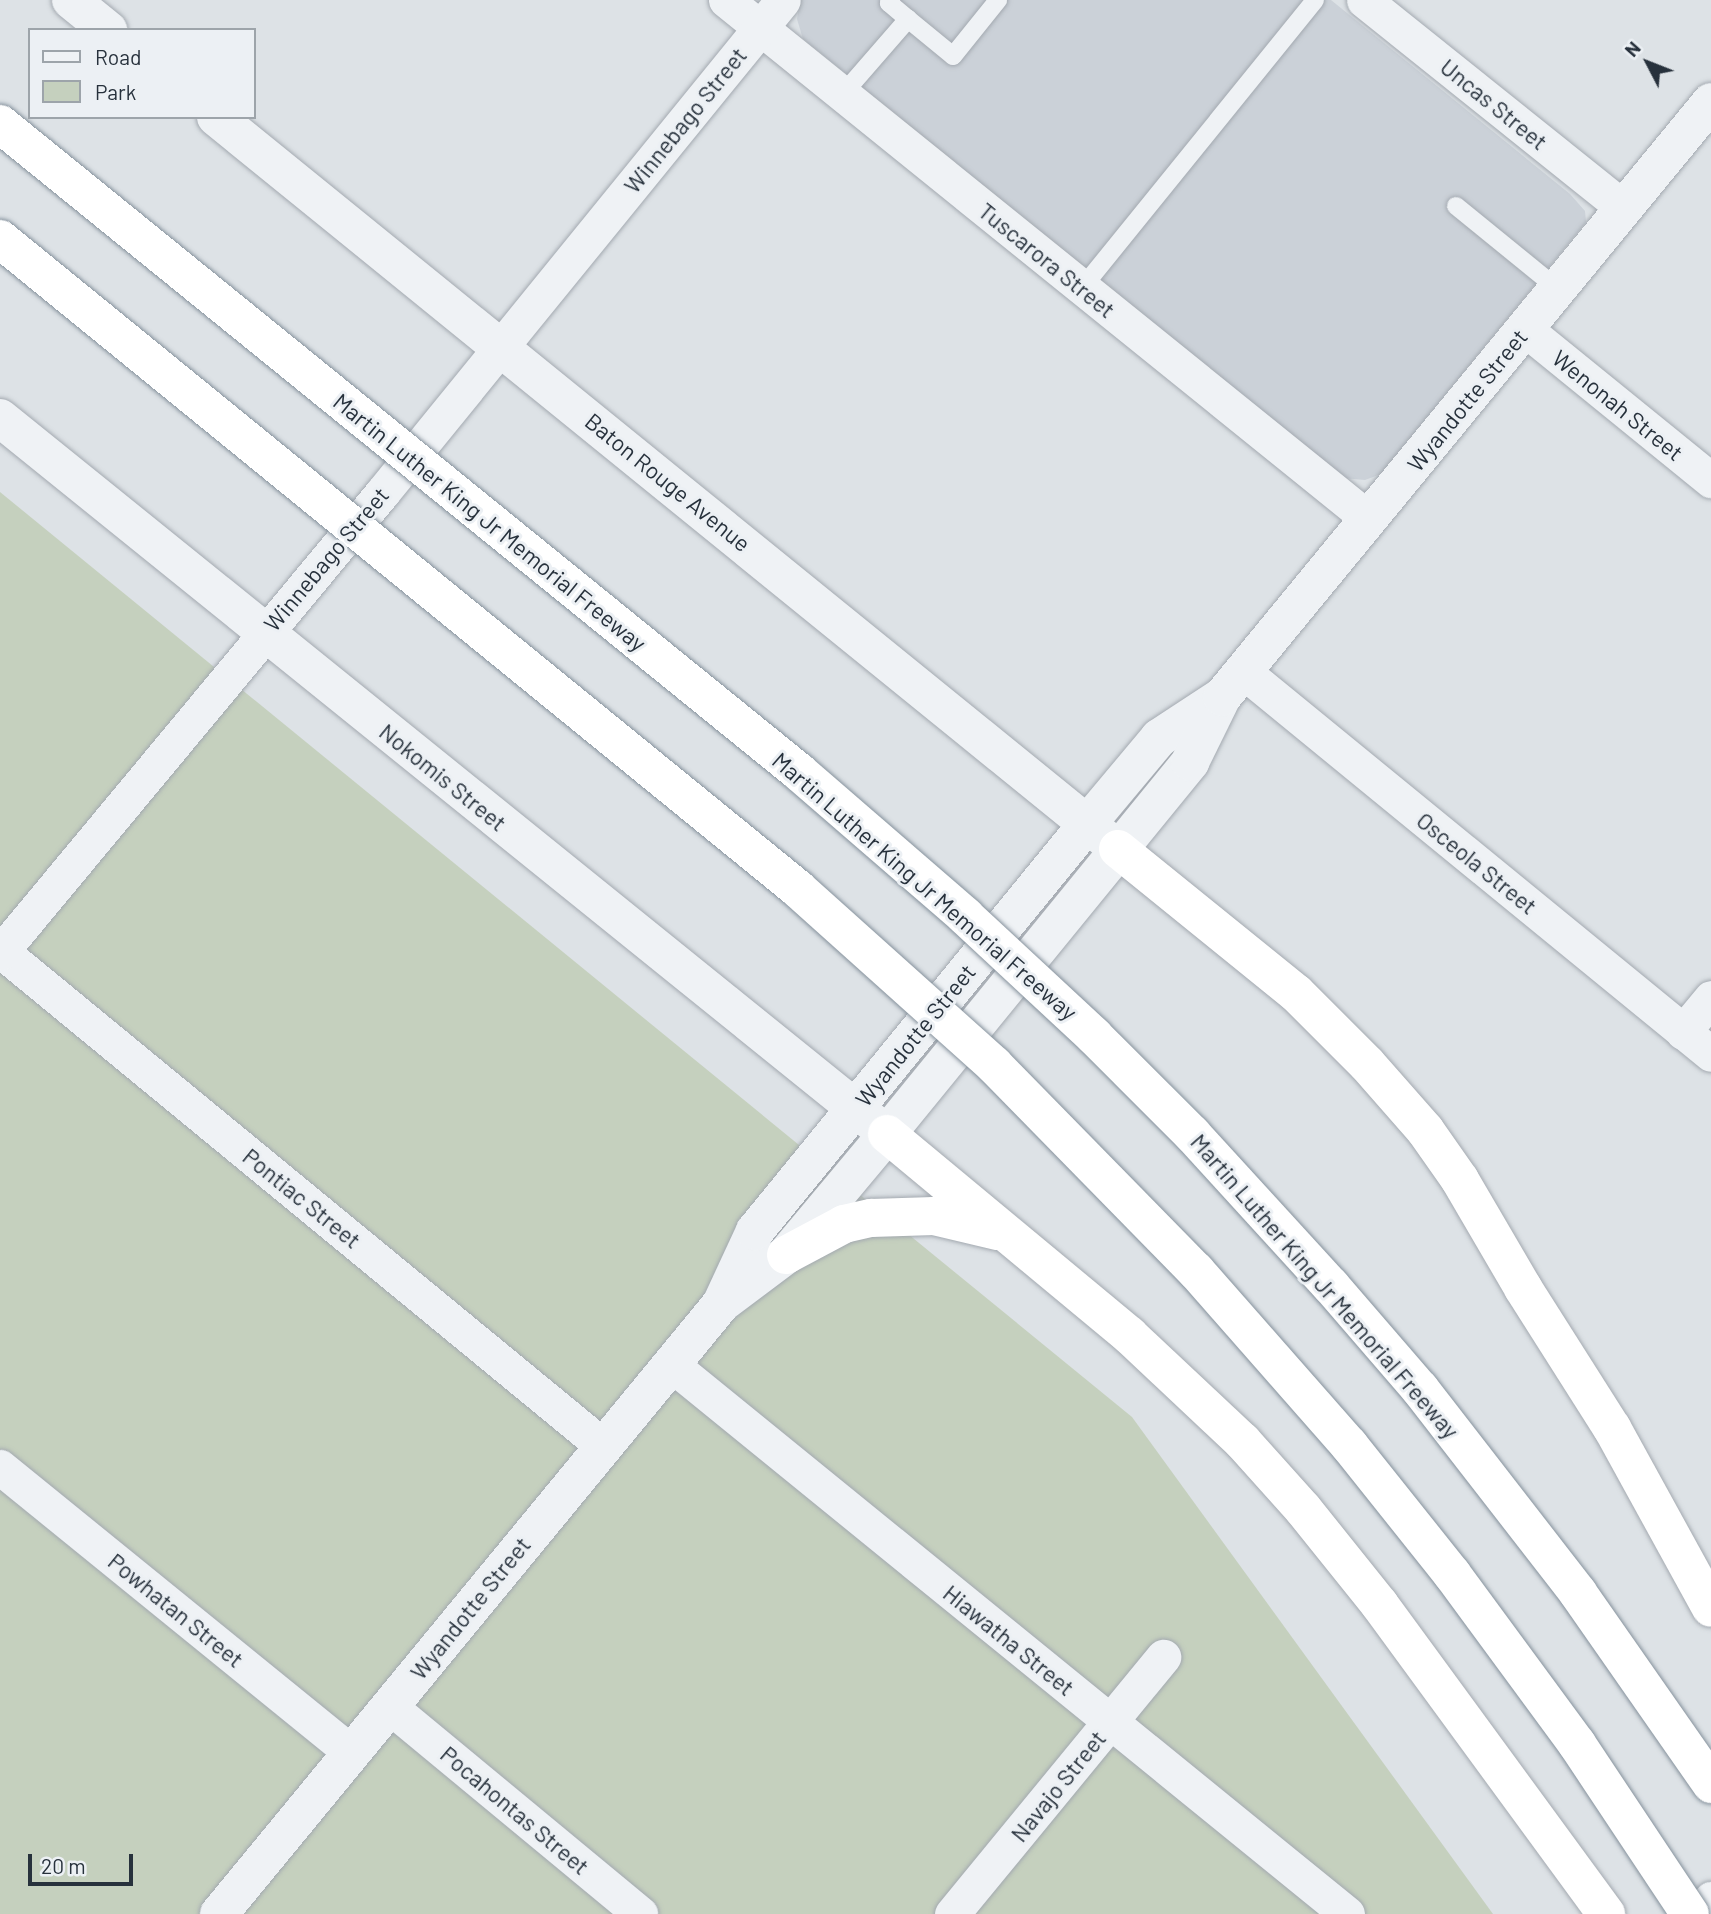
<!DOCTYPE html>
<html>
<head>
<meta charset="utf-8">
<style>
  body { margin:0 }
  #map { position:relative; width:1711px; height:1914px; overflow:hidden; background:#dde2e6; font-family:Barlow,sans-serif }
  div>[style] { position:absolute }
  .built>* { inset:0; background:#cbd1d8 }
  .green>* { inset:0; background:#c5d0be }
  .roads { filter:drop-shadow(0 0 2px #a3a9b0) drop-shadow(0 0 2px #a3a9b0) }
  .service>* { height:18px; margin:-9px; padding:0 9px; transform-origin:9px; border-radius:9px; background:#eff2f5 }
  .minor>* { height:35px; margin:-17.5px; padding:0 17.5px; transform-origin:17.5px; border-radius:17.5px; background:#eff2f5 }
  .tertiary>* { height:38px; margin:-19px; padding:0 19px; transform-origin:19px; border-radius:19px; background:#eff2f5 }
  .motorway>* { height:38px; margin:-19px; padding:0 19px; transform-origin:19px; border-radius:19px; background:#fff }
  .bridges { filter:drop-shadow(0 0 2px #85919c) drop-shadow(0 0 2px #85919c) }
  .motorway-bridge>* { height:38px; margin:-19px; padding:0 19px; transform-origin:19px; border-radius:19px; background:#fff }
  span { translate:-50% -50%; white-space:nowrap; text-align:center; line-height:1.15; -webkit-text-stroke:6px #ecf0f4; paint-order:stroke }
  .street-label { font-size:23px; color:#27313c }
  .legend { position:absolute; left:28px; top:28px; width:228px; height:91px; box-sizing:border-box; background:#ecf0f4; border:2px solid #9da4aa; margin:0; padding:9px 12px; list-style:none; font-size:21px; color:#27313c }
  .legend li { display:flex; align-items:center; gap:14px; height:35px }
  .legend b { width:35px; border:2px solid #9da4aa }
  .north { position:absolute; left:1613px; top:28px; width:70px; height:70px; -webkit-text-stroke:5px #ecf0f4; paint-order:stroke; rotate:312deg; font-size:19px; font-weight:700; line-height:28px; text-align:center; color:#27313c }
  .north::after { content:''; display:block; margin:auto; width:24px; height:32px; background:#27313c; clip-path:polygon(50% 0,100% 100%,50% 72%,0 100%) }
  .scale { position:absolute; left:28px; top:1854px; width:105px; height:32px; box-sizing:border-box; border:4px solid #27313c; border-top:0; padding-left:9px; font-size:21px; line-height:24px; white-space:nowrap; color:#27313c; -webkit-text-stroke:5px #ecf0f4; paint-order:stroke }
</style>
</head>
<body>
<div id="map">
  <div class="built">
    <div style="clip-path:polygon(800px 0,1331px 0,1570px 194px,1585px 211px,1586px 222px,1381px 474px,1365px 480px,1343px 478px,803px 39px,797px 19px)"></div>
  </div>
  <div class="green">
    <div style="clip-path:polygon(0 492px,1132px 1417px,1493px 1914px,0 1914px)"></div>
  </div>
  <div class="roads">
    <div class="service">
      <div style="left:908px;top:19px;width:58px;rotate:39.4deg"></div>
      <div style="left:953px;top:56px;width:72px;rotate:-51.2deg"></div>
      <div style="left:842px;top:95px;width:101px;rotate:-49deg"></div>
      <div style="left:908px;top:19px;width:25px;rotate:-140deg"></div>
      <div style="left:889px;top:3px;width:4px;rotate:-56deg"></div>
      <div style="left:1456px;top:206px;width:132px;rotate:39.1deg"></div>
      <div style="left:1082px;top:288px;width:370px;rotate:-51deg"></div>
    </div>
    <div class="minor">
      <div style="left:726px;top:0;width:826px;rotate:38.91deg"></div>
      <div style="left:1364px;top:0;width:333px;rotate:38.7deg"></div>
      <div style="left:1525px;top:329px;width:240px;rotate:39.1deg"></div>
      <div style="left:1244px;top:672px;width:603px;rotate:39.28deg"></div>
      <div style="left:0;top:950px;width:781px;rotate:39.44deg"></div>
      <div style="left:0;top:953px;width:598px;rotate:-50.29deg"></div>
      <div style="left:382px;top:493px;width:635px;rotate:-50.88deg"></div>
      <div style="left:1683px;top:1032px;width:44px;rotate:-50.5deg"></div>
      <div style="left:672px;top:1365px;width:870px;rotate:39.12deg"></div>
      <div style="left:0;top:1467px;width:452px;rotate:39.1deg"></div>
      <div style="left:389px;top:1706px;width:326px;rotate:39.6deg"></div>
      <div style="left:952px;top:1914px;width:333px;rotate:-50.6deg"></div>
      <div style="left:1698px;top:1914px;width:20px;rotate:-49deg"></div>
    </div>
    <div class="tertiary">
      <div style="left:71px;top:0;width:48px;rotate:39deg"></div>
      <div style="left:216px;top:117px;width:1162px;rotate:39.06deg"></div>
      <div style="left:0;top:418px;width:1140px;rotate:38.91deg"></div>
      <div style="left:723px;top:1300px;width:76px;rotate:-65.1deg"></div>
      <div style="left:755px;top:1231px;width:527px;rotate:-50.78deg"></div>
      <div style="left:1088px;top:823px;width:111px;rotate:-50.1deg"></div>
      <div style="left:1159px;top:738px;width:73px;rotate:-33.3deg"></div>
      <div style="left:219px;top:1914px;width:791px;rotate:-50.54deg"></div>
      <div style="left:722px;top:1303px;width:80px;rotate:-36.9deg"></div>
      <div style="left:786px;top:1255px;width:158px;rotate:-50.1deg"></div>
      <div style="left:887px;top:1134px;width:480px;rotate:-50.8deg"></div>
      <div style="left:1190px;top:762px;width:72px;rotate:-63.8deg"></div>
      <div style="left:1222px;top:697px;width:770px;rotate:-50.58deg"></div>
    </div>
    <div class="motorway">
      <div style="left:1118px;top:849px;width:229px;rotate:39deg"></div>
      <div style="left:1296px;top:993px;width:100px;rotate:45deg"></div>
      <div style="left:1367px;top:1064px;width:88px;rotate:48.7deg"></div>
      <div style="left:1425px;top:1130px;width:61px;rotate:55deg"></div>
      <div style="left:1460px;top:1180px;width:125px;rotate:59.7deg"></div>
      <div style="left:1523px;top:1288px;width:166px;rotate:57.6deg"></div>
      <div style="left:1612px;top:1428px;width:205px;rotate:61.2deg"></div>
      <div style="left:887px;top:1134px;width:315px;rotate:39.7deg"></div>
      <div style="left:1129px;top:1335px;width:155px;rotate:43.2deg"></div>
      <div style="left:1242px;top:1441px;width:91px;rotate:48.1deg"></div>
      <div style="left:1303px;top:1509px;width:123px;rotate:51.3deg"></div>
      <div style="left:1380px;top:1605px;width:383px;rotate:53.8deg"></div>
      <div style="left:786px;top:1255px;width:66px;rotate:-28.1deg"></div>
      <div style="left:844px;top:1224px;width:28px;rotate:-13deg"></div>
      <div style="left:871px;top:1218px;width:63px;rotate:-1.8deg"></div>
      <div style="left:934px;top:1216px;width:65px;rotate:13.4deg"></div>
    </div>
  </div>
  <div class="bridges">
    <div class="motorway-bridge">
      <div style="left:0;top:124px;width:1029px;rotate:39.04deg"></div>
      <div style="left:799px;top:772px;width:220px;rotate:40.9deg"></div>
      <div style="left:965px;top:916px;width:176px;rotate:42.9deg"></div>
      <div style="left:1094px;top:1036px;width:139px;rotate:45deg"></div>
      <div style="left:1192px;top:1134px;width:206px;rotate:47.6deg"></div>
      <div style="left:1331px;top:1286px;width:136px;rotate:49.2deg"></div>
      <div style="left:1420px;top:1389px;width:258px;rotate:52.2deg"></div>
      <div style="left:1578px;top:1593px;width:233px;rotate:55.1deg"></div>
      <div style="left:0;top:239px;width:1029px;rotate:39.16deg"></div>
      <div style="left:798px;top:889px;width:263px;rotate:41.9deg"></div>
      <div style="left:994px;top:1065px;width:289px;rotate:45.6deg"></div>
      <div style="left:1196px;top:1271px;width:232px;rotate:48.7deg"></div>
      <div style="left:1349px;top:1445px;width:165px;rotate:51.4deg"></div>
      <div style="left:1452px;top:1574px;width:211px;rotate:53.7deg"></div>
      <div style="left:1577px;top:1744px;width:204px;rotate:56.4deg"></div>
    </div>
  </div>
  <div class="street-label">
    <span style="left:1494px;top:104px;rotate:39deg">Uncas Street</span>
    <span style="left:685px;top:120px;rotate:-51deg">Winnebago Street</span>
    <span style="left:1047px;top:260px;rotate:39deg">Tuscarora Street</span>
    <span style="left:1467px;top:400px;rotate:-51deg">Wyandotte Street</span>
    <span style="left:1618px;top:405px;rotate:39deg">Wenonah Street</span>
    <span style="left:668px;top:482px;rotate:39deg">Baton Rouge Avenue</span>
    <span style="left:490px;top:522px;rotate:39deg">Martin Luther King Jr Memorial Freeway</span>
    <span style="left:326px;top:559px;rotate:-50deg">Winnebago Street</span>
    <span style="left:443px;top:777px;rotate:39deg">Nokomis Street</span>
    <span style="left:1477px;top:863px;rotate:39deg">Osceola Street</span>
    <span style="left:925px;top:886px;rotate:41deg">Martin Luther King Jr Memorial Freeway</span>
    <span style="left:915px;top:1035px;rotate:-51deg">Wyandotte Street</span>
    <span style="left:302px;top:1198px;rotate:39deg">Pontiac Street</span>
    <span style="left:1325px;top:1286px;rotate:49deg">Martin Luther King Jr Memorial Freeway</span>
    <span style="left:470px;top:1608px;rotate:-51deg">Wyandotte Street</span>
    <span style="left:176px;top:1610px;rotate:39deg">Powhatan Street</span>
    <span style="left:1009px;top:1640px;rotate:39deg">Hiawatha Street</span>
    <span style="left:1058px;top:1786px;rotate:-51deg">Navajo Street</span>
    <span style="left:515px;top:1810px;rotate:40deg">Pocahontas Street</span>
  </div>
  <ul class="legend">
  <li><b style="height:9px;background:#eff2f5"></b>Road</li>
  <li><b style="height:19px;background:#c5d0be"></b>Park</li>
  </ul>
  <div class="north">N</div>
  <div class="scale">20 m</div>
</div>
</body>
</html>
